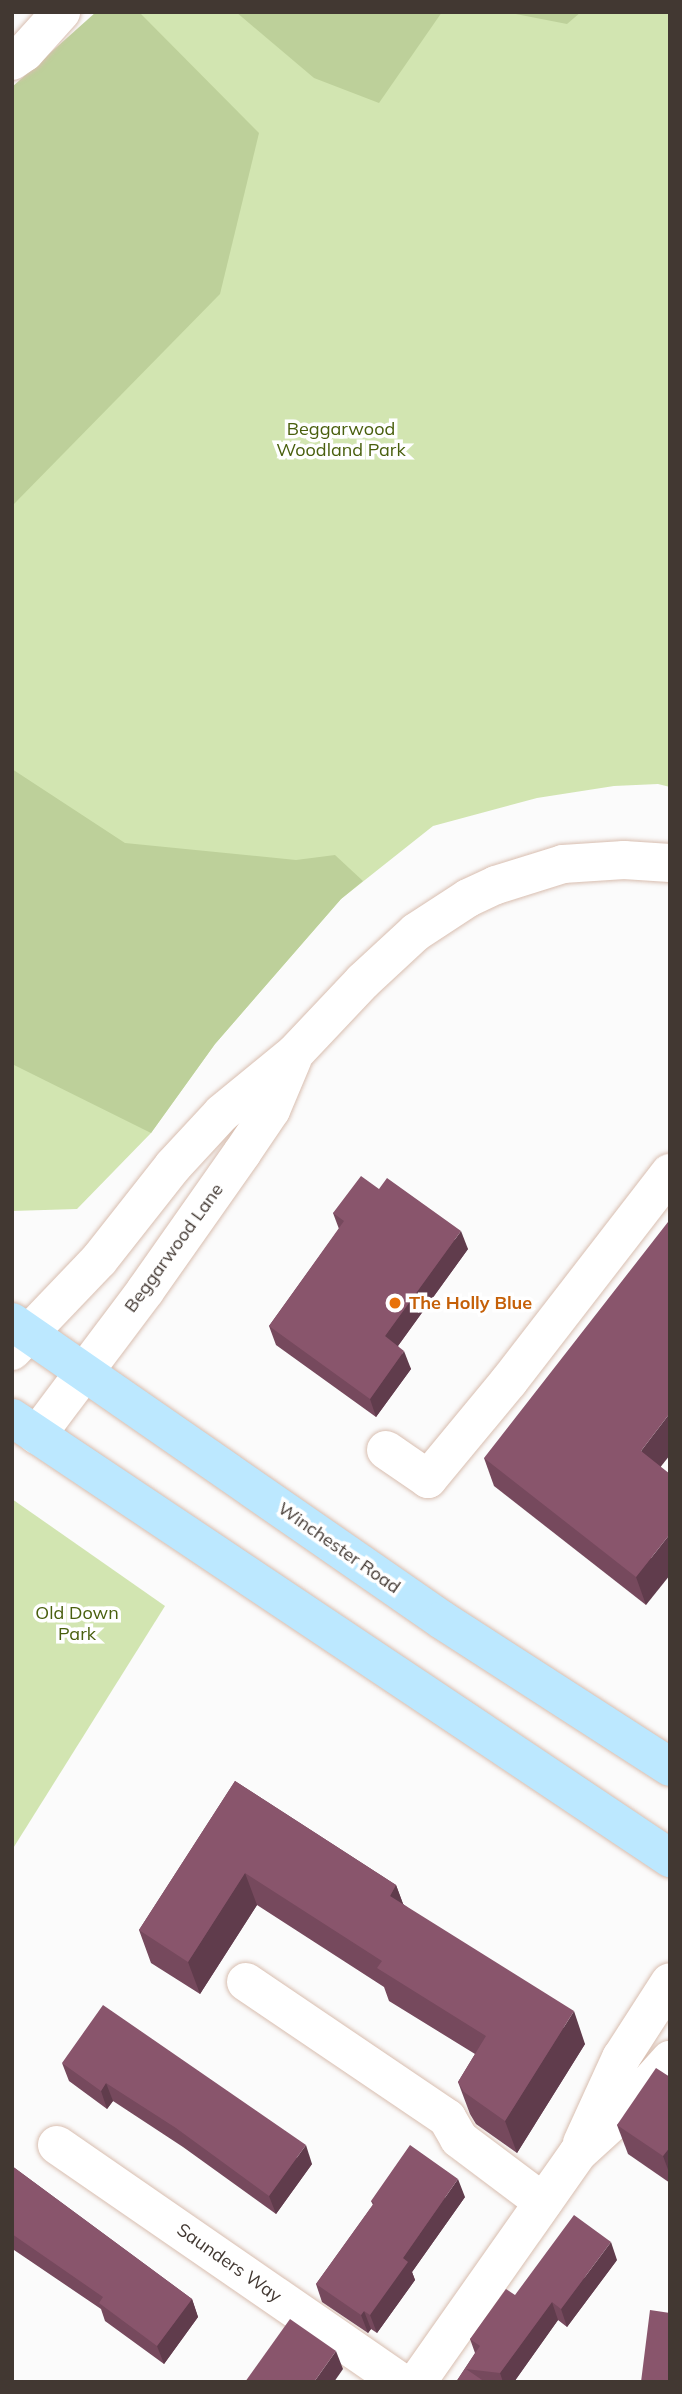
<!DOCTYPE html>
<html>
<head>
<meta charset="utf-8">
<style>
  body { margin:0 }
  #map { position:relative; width:682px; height:2394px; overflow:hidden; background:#fbfbfb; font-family:Mulish,sans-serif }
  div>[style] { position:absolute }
  .green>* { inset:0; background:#d2e5b1 }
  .forest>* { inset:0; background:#bdd09a }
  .roads { filter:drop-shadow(0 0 2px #d8beb0) drop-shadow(0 0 2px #d8beb0) }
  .minor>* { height:38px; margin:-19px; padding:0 19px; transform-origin:19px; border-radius:19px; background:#fff }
  .major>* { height:38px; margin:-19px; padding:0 19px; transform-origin:19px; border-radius:19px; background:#bce8ff }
  .wall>* { inset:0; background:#76495d }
  .shaded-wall>* { inset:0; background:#603c4c }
  .building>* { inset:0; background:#89556c }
  .dots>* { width:19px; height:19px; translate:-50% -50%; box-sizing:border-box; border:4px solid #fff; border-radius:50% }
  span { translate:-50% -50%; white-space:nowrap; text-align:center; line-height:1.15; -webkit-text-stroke:7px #fff; paint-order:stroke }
  .park-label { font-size:18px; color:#495f0e }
  .street-label { font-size:18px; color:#423832 }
  .food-label { font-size:18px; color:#c56008; font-weight:700 }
  .left { translate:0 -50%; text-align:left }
  .frame { position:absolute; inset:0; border:14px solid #423832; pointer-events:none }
</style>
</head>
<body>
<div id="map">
  <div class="green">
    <div style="clip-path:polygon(98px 12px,670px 12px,670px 787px,658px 784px,614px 786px,537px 798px,433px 826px,341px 899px,215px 1044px,151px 1133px,77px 1209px,12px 1211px,12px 97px)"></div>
    <div style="clip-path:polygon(12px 1499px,165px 1606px,12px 1850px)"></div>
  </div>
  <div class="forest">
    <div style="clip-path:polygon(96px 12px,139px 12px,259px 133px,220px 294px,12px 506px,12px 87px)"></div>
    <div style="clip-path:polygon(236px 12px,442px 12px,379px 103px,314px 78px)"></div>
    <div style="clip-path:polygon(506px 12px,581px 12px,567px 24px)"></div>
    <div style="clip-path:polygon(12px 769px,125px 843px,296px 860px,335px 855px,363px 881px,341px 899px,215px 1044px,151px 1133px,12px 1064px)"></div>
  </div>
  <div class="roads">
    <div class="minor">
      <div style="left:12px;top:61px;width:16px;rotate:-35deg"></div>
      <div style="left:25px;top:52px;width:54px;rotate:-48deg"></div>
      <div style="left:12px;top:1351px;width:126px;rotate:-46.3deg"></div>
      <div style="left:99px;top:1260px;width:120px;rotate:-51.8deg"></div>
      <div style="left:173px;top:1166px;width:72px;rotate:-47.2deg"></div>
      <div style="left:222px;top:1113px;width:94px;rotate:-39.4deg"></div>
      <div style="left:295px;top:1053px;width:99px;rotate:-46.6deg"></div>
      <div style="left:363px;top:981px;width:72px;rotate:-42.8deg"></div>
      <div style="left:416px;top:932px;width:62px;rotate:-33.2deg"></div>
      <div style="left:468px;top:898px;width:31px;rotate:-25deg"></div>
      <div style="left:496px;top:885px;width:70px;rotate:-17.4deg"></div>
      <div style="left:563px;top:864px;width:61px;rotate:-3.8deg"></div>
      <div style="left:624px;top:860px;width:46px;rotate:3.7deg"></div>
      <div style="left:37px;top:1435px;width:180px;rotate:-53.1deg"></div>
      <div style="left:145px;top:1291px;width:169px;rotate:-54.9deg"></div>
      <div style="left:242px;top:1153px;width:52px;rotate:-56deg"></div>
      <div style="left:271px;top:1110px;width:56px;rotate:-67.1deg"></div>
      <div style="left:386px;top:1450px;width:51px;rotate:34.6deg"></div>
      <div style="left:428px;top:1479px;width:127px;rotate:-50.4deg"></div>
      <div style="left:509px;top:1381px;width:263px;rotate:-52.3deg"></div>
      <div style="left:246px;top:1982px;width:243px;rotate:34.1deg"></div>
      <div style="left:447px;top:2118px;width:24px;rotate:60deg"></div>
      <div style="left:459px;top:2139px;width:105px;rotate:36.9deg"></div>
      <div style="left:582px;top:2143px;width:94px;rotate:-65.4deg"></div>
      <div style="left:621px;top:2058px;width:90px;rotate:-57.2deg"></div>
      <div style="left:57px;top:2145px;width:417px;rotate:34.6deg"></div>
      <div style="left:417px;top:2382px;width:280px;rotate:-54.9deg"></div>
      <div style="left:578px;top:2153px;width:62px;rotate:-42.4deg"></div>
      <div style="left:624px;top:2111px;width:69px;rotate:-48deg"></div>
    </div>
    <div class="major">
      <div style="left:12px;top:1322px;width:523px;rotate:34.72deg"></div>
      <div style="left:442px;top:1620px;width:271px;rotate:32.8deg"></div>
      <div style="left:12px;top:1418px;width:792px;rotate:33.77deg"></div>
    </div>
  </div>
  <div class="wall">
    <div style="clip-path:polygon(379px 1189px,468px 1249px,398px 1346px,411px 1369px,376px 1417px,276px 1345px,269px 1326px,339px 1229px,333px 1213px)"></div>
    <div style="clip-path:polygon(484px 1458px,661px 1466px,646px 1605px,494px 1486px)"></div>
    <div style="clip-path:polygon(235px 1781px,396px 1885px,403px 1904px,585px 2044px,517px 2153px,476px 2124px,470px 2114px,458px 2082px,475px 2054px,389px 2001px,384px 1987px,257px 1905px,200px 1994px,151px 1963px,139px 1930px)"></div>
    <div style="clip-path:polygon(62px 2063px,312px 2164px,276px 2214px,183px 2147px,113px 2101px,107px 2109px,69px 2081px)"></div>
    <div style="clip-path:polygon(670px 2077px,670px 2183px,628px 2154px,617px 2125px)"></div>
    <div style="clip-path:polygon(12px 2166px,192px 2299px,198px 2317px,164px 2364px,105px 2321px,101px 2309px,14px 2250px,12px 2252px)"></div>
    <div style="clip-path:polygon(465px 2197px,412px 2272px,415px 2280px,377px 2333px,371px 2329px,368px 2333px,322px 2302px,316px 2284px,373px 2205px,371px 2201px)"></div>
    <div style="clip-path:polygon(617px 2260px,567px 2327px,558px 2320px,514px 2382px,456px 2382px,475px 2353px,470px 2339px)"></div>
  </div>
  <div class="shaded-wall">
    <div style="clip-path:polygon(461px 1231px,468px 1249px,392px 1354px,385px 1336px)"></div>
    <div style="clip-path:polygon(404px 1351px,411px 1369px,376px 1417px,370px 1399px)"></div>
    <div style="clip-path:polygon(670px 1413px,670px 1455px,651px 1479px,641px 1451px)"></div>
    <div style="clip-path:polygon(670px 1534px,670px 1575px,646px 1605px,636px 1577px)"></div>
    <div style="clip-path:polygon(245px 1873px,257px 1905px,200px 1994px,188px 1962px)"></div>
    <div style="clip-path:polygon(396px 1885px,408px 1917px,390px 1896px)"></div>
    <div style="clip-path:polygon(574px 2011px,585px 2044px,517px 2153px,505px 2121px)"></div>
    <div style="clip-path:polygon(106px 2083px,113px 2101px,107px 2109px,101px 2091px)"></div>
    <div style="clip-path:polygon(306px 2145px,312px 2164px,276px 2214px,269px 2196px)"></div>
    <div style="clip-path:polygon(670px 2147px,670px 2175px,663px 2156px)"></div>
    <div style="clip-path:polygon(458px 2179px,465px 2197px,412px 2272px,415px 2280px,377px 2333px,370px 2315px,403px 2258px)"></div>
    <div style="clip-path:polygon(611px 2242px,617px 2260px,567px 2327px,561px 2309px)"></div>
    <div style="clip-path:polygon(192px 2299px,198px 2317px,164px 2364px,157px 2346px)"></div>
    <div style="clip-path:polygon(552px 2302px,558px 2320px,514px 2382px,503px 2382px,500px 2373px)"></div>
    <div style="clip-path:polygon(364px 2311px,371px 2329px,368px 2333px,361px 2315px)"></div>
    <div style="clip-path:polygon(336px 2351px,343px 2369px,334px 2382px,314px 2382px)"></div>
  </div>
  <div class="building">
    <div style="clip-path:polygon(361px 1176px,379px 1189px,387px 1178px,461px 1231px,385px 1336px,404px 1351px,370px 1399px,269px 1326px,344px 1221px,333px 1213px)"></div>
    <div style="clip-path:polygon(668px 1222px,670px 1223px,670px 1413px,641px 1451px,670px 1474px,670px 1534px,636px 1577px,484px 1458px)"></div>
    <div style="clip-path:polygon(235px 1781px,396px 1885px,390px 1896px,574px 2011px,505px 2121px,464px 2092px,458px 2082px,486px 2036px,377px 1968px,382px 1961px,245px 1873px,188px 1962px,139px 1930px)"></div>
    <div style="clip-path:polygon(103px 2005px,306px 2145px,269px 2196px,176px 2128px,106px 2083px,101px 2091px,62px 2063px)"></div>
    <div style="clip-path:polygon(656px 2068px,670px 2077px,670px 2147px,663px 2156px,617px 2125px)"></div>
    <div style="clip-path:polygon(410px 2145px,458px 2179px,403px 2258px,408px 2262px,370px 2315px,364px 2311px,361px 2315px,316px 2284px,374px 2203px,371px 2201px)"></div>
    <div style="clip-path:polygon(12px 2166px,192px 2299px,157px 2346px,99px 2303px,103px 2297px,12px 2234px)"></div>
    <div style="clip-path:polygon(670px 2214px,670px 2236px,668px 2236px)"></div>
    <div style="clip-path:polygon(574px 2215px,611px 2242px,561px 2309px,552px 2302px,500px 2373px,466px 2369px,485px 2382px,456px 2382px,480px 2346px,470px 2339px,506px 2289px,515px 2295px)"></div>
    <div style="clip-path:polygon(650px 2310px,670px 2313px,670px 2382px,641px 2382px)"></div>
    <div style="clip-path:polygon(290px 2319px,336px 2351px,314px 2382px,245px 2382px)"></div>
  </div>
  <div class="dots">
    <div style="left:395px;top:1303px;background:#e8710a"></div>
  </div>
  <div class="park-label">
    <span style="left:341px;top:440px">Beggarwood<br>Woodland Park</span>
    <span style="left:77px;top:1624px">Old Down<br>Park</span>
  </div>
  <div class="street-label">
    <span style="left:174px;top:1248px;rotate:-54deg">Beggarwood Lane</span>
    <span style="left:339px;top:1548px;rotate:35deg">Winchester Road</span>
    <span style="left:229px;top:2263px;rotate:35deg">Saunders Way</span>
  </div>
  <div class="food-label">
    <span class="left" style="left:409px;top:1303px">The Holly Blue</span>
  </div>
  <div class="frame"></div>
</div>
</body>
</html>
